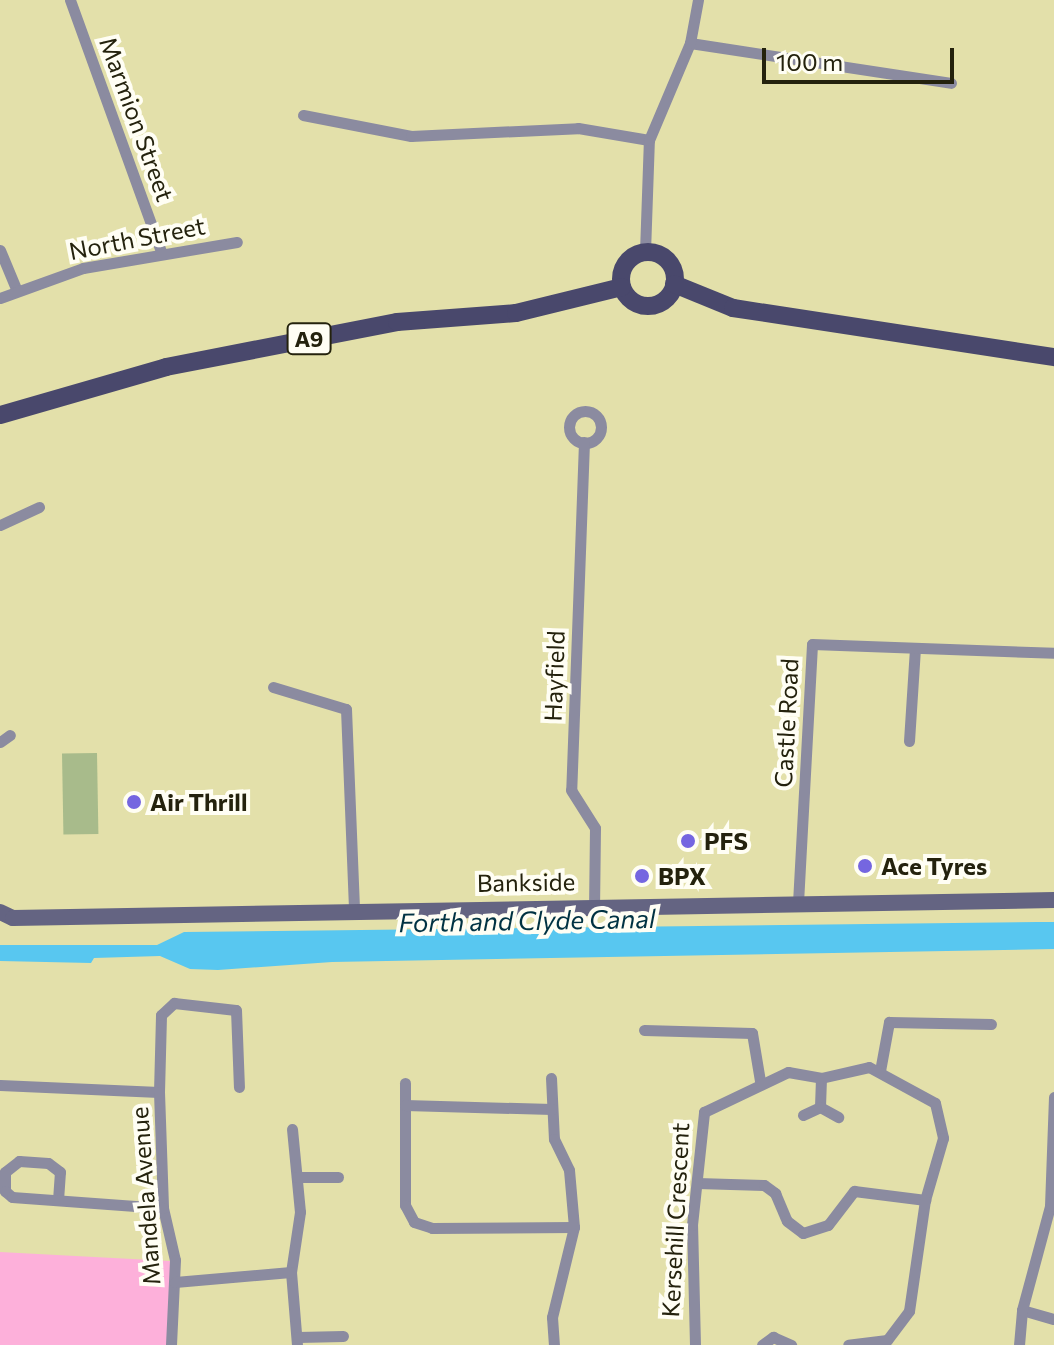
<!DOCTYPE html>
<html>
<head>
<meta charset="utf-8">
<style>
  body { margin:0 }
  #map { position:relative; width:1054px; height:1345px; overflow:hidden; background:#e3e0aa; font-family:Commissioner,sans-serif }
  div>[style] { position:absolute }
  .green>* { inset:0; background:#fdb0da; transform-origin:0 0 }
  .water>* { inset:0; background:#58c7f0 }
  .building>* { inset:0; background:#a8bb8b; transform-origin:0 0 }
  .street>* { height:11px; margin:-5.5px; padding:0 5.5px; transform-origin:5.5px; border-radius:5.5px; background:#8b8ba0 }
  .street>.ring { margin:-5.5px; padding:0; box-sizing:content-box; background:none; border:11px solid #8b8ba0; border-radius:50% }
  .secondary>* { height:16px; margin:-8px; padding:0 8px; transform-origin:8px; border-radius:8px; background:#646482 }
  .primary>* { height:18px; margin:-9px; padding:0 9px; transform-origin:9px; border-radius:9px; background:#49486c }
  .primary>.ring { margin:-9px; padding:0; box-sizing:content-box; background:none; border:18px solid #49486c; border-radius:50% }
  .dots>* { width:22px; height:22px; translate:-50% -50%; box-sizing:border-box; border:4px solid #fffef4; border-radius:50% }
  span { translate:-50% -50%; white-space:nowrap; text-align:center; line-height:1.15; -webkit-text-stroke:8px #fffef4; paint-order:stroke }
  .shield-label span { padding:2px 6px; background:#fffef4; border:2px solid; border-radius:6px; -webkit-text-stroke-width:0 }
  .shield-label { font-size:22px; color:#24220d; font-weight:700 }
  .street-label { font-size:24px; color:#24220d }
  .poi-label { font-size:24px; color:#24220d; font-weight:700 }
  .left { translate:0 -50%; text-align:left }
  .water-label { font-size:26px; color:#003242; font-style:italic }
  .scale { position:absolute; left:762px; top:48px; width:192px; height:36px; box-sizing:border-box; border:4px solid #24220d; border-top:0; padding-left:10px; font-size:24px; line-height:28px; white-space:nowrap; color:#24220d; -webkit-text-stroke:6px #fffef4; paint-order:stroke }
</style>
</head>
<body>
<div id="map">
  <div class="green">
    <div style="left:0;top:1252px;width:175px;height:93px;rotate:3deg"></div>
  </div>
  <div class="water">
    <div style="clip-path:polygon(1038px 922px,1054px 922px,1054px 949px,332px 962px,218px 970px,190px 969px,160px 956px,94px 958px,91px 963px,0 961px,0 945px,157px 945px,184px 932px)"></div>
  </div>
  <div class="building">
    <div style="left:97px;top:753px;width:81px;height:35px;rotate:89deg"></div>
  </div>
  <div class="street">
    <div style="left:70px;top:0;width:270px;rotate:70.1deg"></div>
    <div style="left:690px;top:43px;width:264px;rotate:8.7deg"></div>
    <div style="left:303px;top:115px;width:110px;rotate:11deg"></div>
    <div style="left:411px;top:136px;width:167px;rotate:-2.7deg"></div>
    <div style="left:578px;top:128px;width:72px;rotate:9.6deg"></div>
    <div style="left:0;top:250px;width:44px;rotate:67.5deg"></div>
    <div style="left:645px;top:252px;width:112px;rotate:-88deg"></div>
    <div style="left:649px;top:140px;width:105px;rotate:-67.1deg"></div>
    <div style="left:690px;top:43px;width:44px;rotate:-79.5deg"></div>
    <div style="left:0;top:298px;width:88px;rotate:-19.9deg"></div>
    <div style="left:83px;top:268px;width:156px;rotate:-9.6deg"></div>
    <div class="ring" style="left:569px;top:411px;width:21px;height:21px"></div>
    <div style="left:584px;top:442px;width:348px;rotate:92.1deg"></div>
    <div style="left:571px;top:790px;width:45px;rotate:57.7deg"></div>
    <div style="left:595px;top:828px;width:78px;rotate:90.7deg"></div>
    <div style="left:0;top:525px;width:43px;rotate:-24.8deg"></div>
    <div style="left:273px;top:687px;width:76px;rotate:16.8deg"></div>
    <div style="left:346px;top:709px;width:200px;rotate:87.7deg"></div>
    <div style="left:909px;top:741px;width:93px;rotate:-86.3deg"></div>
    <div style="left:0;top:742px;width:12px;rotate:-35deg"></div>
    <div style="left:798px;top:903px;width:259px;rotate:-86.9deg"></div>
    <div style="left:812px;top:644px;width:242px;rotate:2.1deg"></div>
    <div style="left:644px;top:1030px;width:108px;rotate:1.6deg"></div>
    <div style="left:752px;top:1033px;width:49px;rotate:80.5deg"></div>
    <div style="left:880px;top:1071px;width:50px;rotate:-79.6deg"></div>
    <div style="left:889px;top:1022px;width:102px;rotate:1.1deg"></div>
    <div style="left:551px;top:1078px;width:61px;rotate:87.2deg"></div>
    <div style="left:554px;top:1139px;width:34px;rotate:64deg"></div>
    <div style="left:569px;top:1170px;width:57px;rotate:85deg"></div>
    <div style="left:574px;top:1227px;width:93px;rotate:103.7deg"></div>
    <div style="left:552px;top:1317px;width:28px;rotate:86deg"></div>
    <div style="left:821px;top:1078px;width:29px;rotate:92deg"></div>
    <div style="left:820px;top:1107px;width:21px;rotate:29deg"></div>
    <div style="left:405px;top:1083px;width:122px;rotate:90deg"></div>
    <div style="left:405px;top:1205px;width:19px;rotate:62deg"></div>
    <div style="left:414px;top:1222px;width:19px;rotate:18deg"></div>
    <div style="left:432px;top:1228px;width:142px;rotate:-0.4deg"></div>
    <div style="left:0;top:1085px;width:159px;rotate:2.5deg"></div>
    <div style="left:159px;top:1092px;width:77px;rotate:-88.5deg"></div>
    <div style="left:161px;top:1015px;width:18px;rotate:-43deg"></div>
    <div style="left:174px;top:1003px;width:62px;rotate:6.4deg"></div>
    <div style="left:236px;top:1010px;width:77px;rotate:87.8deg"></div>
    <div style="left:159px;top:1092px;width:116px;rotate:88deg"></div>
    <div style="left:163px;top:1208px;width:53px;rotate:77deg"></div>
    <div style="left:175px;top:1260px;width:85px;rotate:92.7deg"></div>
    <div style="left:405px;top:1105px;width:147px;rotate:1.6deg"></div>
    <div style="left:803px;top:1115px;width:19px;rotate:-25deg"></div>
    <div style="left:292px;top:1129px;width:83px;rotate:84.5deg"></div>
    <div style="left:300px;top:1212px;width:61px;rotate:98.5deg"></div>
    <div style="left:291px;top:1272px;width:73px;rotate:85.3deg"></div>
    <div style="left:297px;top:1177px;width:41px"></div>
    <div style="left:697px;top:1183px;width:67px;rotate:1.7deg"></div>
    <div style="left:764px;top:1185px;width:14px;rotate:36deg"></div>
    <div style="left:775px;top:1193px;width:30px;rotate:67deg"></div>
    <div style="left:787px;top:1221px;width:20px;rotate:37deg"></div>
    <div style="left:803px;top:1233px;width:26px;rotate:-18deg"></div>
    <div style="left:828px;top:1225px;width:43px;rotate:-52.6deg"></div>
    <div style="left:854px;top:1191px;width:72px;rotate:7.2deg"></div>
    <div style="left:58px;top:1200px;width:28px;rotate:-86deg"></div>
    <div style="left:60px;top:1172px;width:15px;rotate:-143deg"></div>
    <div style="left:48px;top:1163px;width:29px;rotate:-176deg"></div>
    <div style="left:19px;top:1161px;width:18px;rotate:142deg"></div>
    <div style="left:5px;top:1172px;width:19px;rotate:90deg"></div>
    <div style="left:5px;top:1191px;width:9px;rotate:41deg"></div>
    <div style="left:12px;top:1197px;width:151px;rotate:4.2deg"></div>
    <div style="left:175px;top:1282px;width:116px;rotate:-4.9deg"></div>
    <div style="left:1022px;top:1310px;width:33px;rotate:16deg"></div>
    <div style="left:298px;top:1337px;width:45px;rotate:-1.3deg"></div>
    <div style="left:695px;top:1345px;width:120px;rotate:-91.4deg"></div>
    <div style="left:692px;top:1225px;width:114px;rotate:-83.9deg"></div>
    <div style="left:704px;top:1112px;width:93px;rotate:-25.5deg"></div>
    <div style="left:788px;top:1072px;width:34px;rotate:10deg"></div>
    <div style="left:821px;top:1078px;width:49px;rotate:-12.9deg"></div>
    <div style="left:869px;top:1067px;width:75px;rotate:28.6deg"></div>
    <div style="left:935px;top:1103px;width:36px;rotate:77deg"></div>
    <div style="left:943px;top:1138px;width:65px;rotate:106.2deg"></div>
    <div style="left:925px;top:1200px;width:112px;rotate:98.2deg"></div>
    <div style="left:909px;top:1311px;width:36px;rotate:127deg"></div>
    <div style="left:887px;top:1340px;width:39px;rotate:173deg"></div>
    <div style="left:762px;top:1345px;width:14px;rotate:-36deg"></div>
    <div style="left:773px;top:1337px;width:20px;rotate:24deg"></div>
    <div style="left:1019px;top:1345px;width:35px;rotate:-85deg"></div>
    <div style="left:1022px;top:1310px;width:108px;rotate:-74.9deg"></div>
    <div style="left:1050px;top:1206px;width:109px;rotate:-87.9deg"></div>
  </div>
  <div class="secondary">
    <div style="left:0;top:912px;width:14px;rotate:25deg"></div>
    <div style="left:13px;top:918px;width:1041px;rotate:-0.99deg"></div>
  </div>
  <div class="primary">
    <div class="ring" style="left:621px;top:252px;width:36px;height:36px"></div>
    <div style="left:674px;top:284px;width:64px;rotate:22.1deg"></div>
    <div style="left:733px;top:308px;width:325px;rotate:8.7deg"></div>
    <div style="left:0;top:415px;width:173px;rotate:-16.1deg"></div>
    <div style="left:166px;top:367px;width:235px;rotate:-11deg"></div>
    <div style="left:397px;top:322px;width:119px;rotate:-4.3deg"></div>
    <div style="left:516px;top:313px;width:109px;rotate:-13.8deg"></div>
  </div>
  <div class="dots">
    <div style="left:134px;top:802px;background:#7566e0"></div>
    <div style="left:688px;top:841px;background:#7566e0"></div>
    <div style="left:865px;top:866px;background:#7566e0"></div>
    <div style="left:642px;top:876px;background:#7566e0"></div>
  </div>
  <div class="shield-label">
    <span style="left:309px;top:339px">A9</span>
  </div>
  <div class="street-label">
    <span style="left:137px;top:119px;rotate:70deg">Marmion Street</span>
    <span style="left:137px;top:238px;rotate:-11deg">North Street</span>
    <span style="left:554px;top:676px;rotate:-88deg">Hayfield</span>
    <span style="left:786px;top:723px;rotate:-87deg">Castle Road</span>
    <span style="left:526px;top:882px;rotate:-1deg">Bankside</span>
    <span style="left:145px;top:1196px;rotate:-94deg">Mandela Avenue</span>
    <span style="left:675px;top:1220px;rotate:-87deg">Kersehill Crescent</span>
  </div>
  <div class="poi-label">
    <span class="left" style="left:150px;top:802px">Air Thrill</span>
    <span class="left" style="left:704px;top:841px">PFS</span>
    <span class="left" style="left:881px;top:866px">Ace Tyres</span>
    <span class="left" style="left:658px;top:876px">BPX</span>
  </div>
  <div class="water-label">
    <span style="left:527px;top:920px;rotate:-1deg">Forth and Clyde Canal</span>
  </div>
  <div class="scale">100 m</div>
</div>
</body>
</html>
